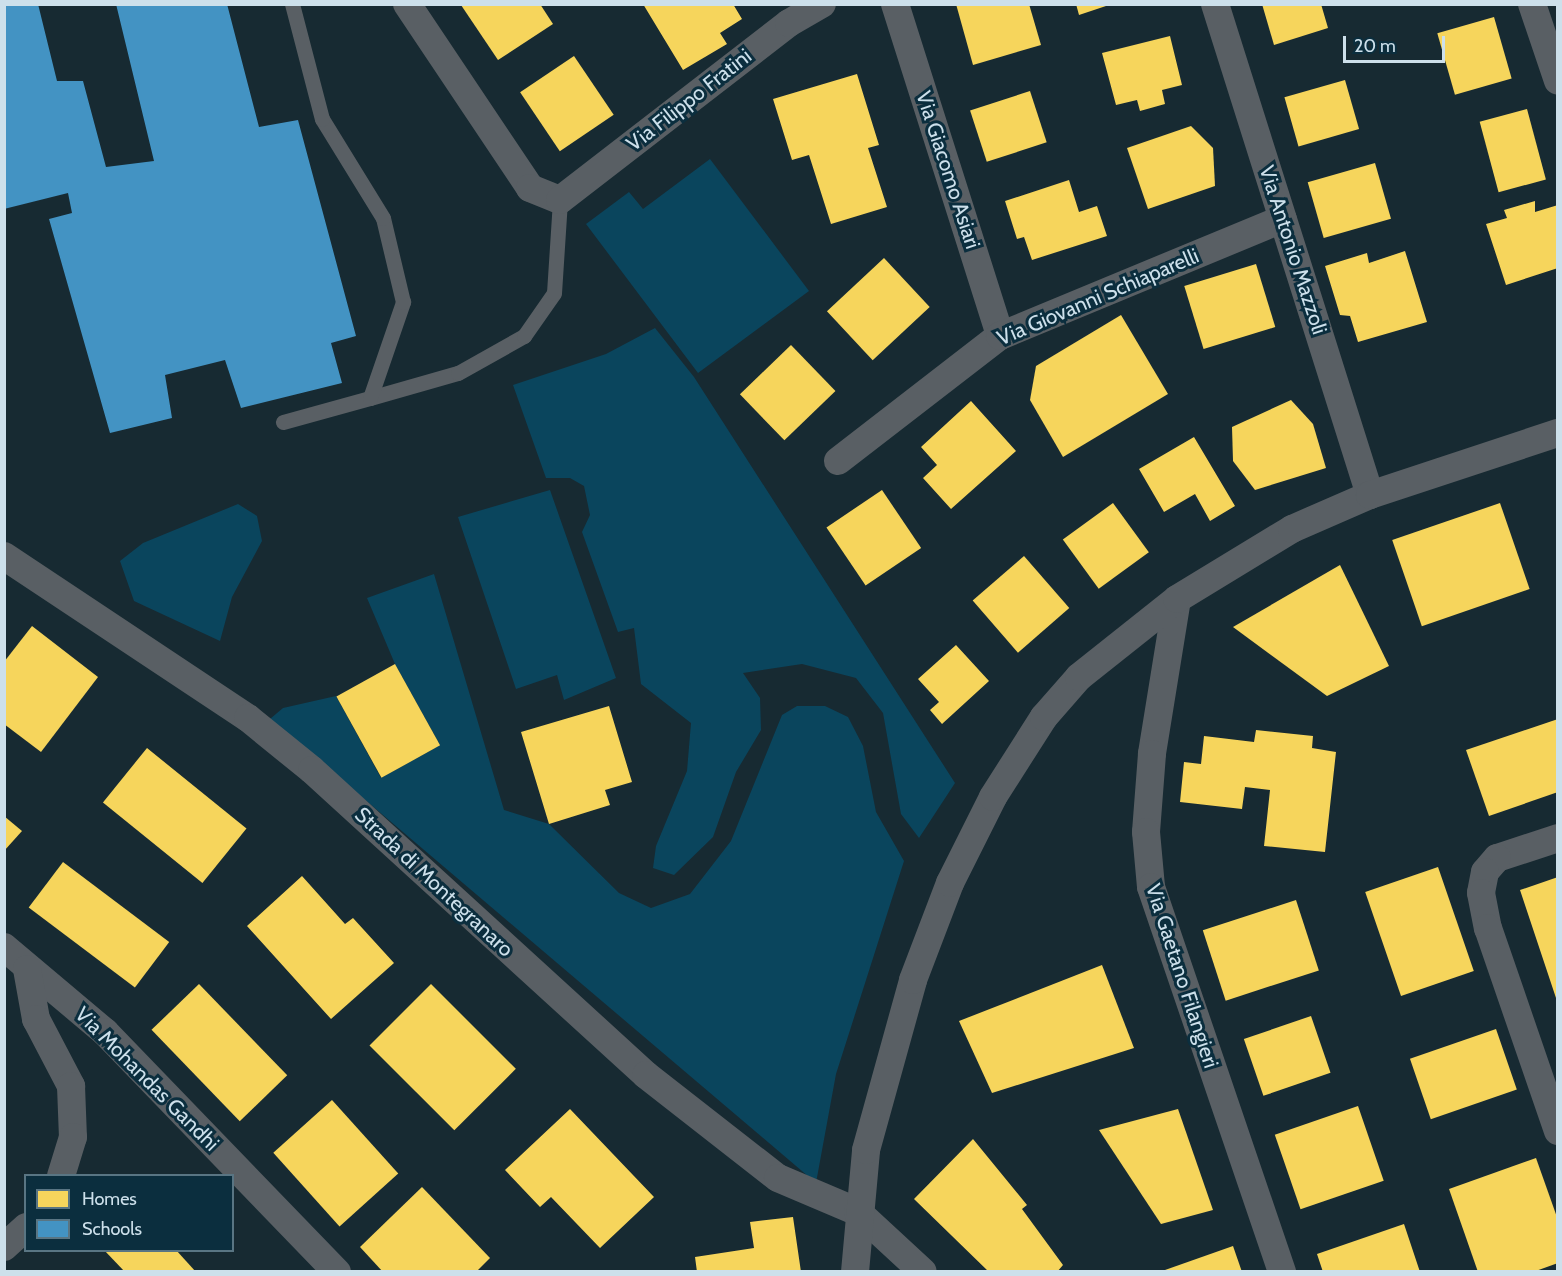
<!DOCTYPE html>
<html>
<head>
<meta charset="utf-8">
<style>
  body { margin:0 }
  #map { position:relative; width:1562px; height:1276px; overflow:hidden; background:#172a32; font-family:Cabin,sans-serif }
  div>[style] { position:absolute }
  .green>* { inset:0; background:#0a455d }
  .homes>* { inset:0; background:#f6d55c; transform-origin:0 0 }
  .schools>* { inset:0; background:#4393c3 }
  .lane>* { height:15px; margin:-7.5px; padding:0 7.5px; transform-origin:7.5px; border-radius:7.5px; background:#595f64 }
  .street>* { height:28px; margin:-14px; padding:0 14px; transform-origin:14px; border-radius:14px; background:#595f64 }
  span { translate:-50% -50%; white-space:nowrap; text-align:center; line-height:1.15; -webkit-text-stroke:6px #0b2e3e; paint-order:stroke }
  .street-label { font-size:21px; color:#cde0eb }
  .frame { position:absolute; inset:0; border:6px solid #cde0eb; pointer-events:none }
  .legend { position:absolute; left:24px; top:1174px; width:210px; height:78px; box-sizing:border-box; background:#0b2e3e; border:2px solid #597583; margin:0; padding:8px 10px; list-style:none; font-size:18px; color:#cde0eb }
  .legend li { display:flex; align-items:center; gap:12px; height:30px }
  .legend b { width:30px; border:2px solid #597583 }
  .scale { position:absolute; left:1343px; top:36px; width:102px; height:27px; box-sizing:border-box; border:3px solid #cde0eb; border-top:0; padding-left:8px; font-size:18px; line-height:21px; white-space:nowrap; color:#cde0eb; -webkit-text-stroke:4px #0b2e3e; paint-order:stroke }
</style>
</head>
<body>
<div id="map">
  <div class="green">
    <div style="clip-path:polygon(710px 159px,809px 291px,698px 373px,586px 224px,629px 192px,643px 209px)"></div>
    <div style="clip-path:polygon(655px 328px,694px 377px,955px 783px,919px 838px,901px 814px,883px 713px,856px 678px,802px 664px,743px 673px,760px 698px,761px 730px,736px 772px,713px 837px,674px 875px,653px 868px,656px 846px,687px 771px,691px 723px,641px 684px,634px 628px,618px 632px,582px 532px,590px 515px,584px 486px,570px 478px,546px 478px,513px 385px,606px 354px)"></div>
    <div style="clip-path:polygon(550px 490px,616px 678px,564px 700px,557px 675px,516px 689px,458px 517px)"></div>
    <div style="clip-path:polygon(238px 504px,257px 516px,262px 541px,232px 597px,220px 641px,134px 601px,120px 561px,143px 543px)"></div>
    <div style="clip-path:polygon(434px 574px,504px 810px,549px 824px,619px 893px,651px 908px,690px 894px,731px 841px,782px 715px,797px 706px,825px 706px,848px 717px,863px 746px,876px 812px,904px 861px,836px 1074px,816px 1183px,270px 719px,283px 708px,336px 696px,381px 778px,440px 745px,395px 664px,367px 598px)"></div>
  </div>
  <div class="homes">
    <div style="clip-path:polygon(540px 4px,553px 24px,498px 60px,461px 5px)"></div>
    <div style="clip-path:polygon(643px 4px,733px 4px,742px 19px,720px 33px,727px 44px,683px 70px)"></div>
    <div style="clip-path:polygon(956px 4px,1029px 4px,1041px 45px,973px 65px)"></div>
    <div style="clip-path:polygon(1076px 4px,1109px 4px,1109px 5px,1079px 15px)"></div>
    <div style="clip-path:polygon(1262px 4px,1321px 4px,1328px 28px,1274px 45px)"></div>
    <div style="left:1494px;top:17px;width:64px;height:59px;rotate:74deg"></div>
    <div style="clip-path:polygon(1170px 36px,1182px 85px,1162px 90px,1165px 104px,1140px 111px,1137px 100px,1116px 105px,1102px 53px)"></div>
    <div style="left:574px;top:56px;width:71px;height:65px;rotate:56deg"></div>
    <div style="clip-path:polygon(857px 74px,879px 145px,868px 148px,887px 207px,831px 224px,809px 155px,792px 160px,773px 99px)"></div>
    <div style="left:1345px;top:80px;width:51px;height:63px;rotate:74deg"></div>
    <div style="left:1030px;top:91px;width:54px;height:63px;rotate:72deg"></div>
    <div style="left:1527px;top:109px;width:73px;height:49px;rotate:75deg"></div>
    <div style="clip-path:polygon(1191px 126px,1213px 148px,1215px 186px,1148px 209px,1127px 148px)"></div>
    <div style="left:1375px;top:163px;width:58px;height:70px;rotate:74deg"></div>
    <div style="clip-path:polygon(1069px 180px,1079px 212px,1097px 206px,1107px 236px,1032px 260px,1024px 237px,1017px 239px,1005px 201px)"></div>
    <div style="clip-path:polygon(1535px 201px,1535px 212px,1558px 205px,1558px 268px,1506px 285px,1486px 224px,1507px 218px,1504px 210px)"></div>
    <div style="clip-path:polygon(1405px 251px,1427px 322px,1358px 342px,1350px 316px,1340px 315px,1325px 266px,1367px 253px,1369px 263px)"></div>
    <div style="left:884px;top:258px;width:67px;height:78px;rotate:47deg"></div>
    <div style="left:1256px;top:264px;width:66px;height:75px;rotate:73deg"></div>
    <div style="clip-path:polygon(1121px 315px,1168px 394px,1063px 457px,1030px 400px,1036px 366px)"></div>
    <div style="left:791px;top:345px;width:64px;height:71px;rotate:46deg"></div>
    <div style="clip-path:polygon(1291px 400px,1313px 424px,1326px 468px,1255px 490px,1233px 461px,1232px 427px)"></div>
    <div style="clip-path:polygon(971px 401px,1016px 451px,951px 509px,923px 478px,937px 465px,921px 447px)"></div>
    <div style="clip-path:polygon(1194px 437px,1235px 506px,1210px 521px,1195px 494px,1164px 512px,1139px 469px)"></div>
    <div style="left:882px;top:490px;width:70px;height:67px;rotate:56deg"></div>
    <div style="left:1113px;top:503px;width:61px;height:62px;rotate:54deg"></div>
    <div style="left:1500px;top:503px;width:91px;height:114px;rotate:71deg"></div>
    <div style="left:1024px;top:556px;width:69px;height:68px;rotate:49deg"></div>
    <div style="clip-path:polygon(1340px 565px,1389px 666px,1327px 696px,1233px 627px)"></div>
    <div style="clip-path:polygon(32px 626px,98px 677px,41px 752px,4px 724px,4px 662px)"></div>
    <div style="clip-path:polygon(956px 645px,989px 681px,942px 724px,930px 710px,939px 702px,918px 679px)"></div>
    <div style="left:395px;top:664px;width:93px;height:67px;rotate:61deg"></div>
    <div style="clip-path:polygon(609px 706px,632px 782px,605px 790px,610px 805px,549px 824px,521px 732px)"></div>
    <div style="clip-path:polygon(1558px 719px,1558px 792px,1489px 816px,1466px 750px)"></div>
    <div style="clip-path:polygon(1256px 730px,1313px 736px,1312px 748px,1336px 752px,1325px 852px,1264px 846px,1270px 790px,1245px 787px,1242px 809px,1180px 802px,1184px 762px,1201px 764px,1204px 736px,1254px 742px)"></div>
    <div style="left:147px;top:748px;width:128px;height:70px;rotate:39deg"></div>
    <div style="clip-path:polygon(4px 816px,22px 831px,4px 851px)"></div>
    <div style="left:63px;top:862px;width:133px;height:57px;rotate:37deg"></div>
    <div style="left:1438px;top:867px;width:110px;height:77px;rotate:71deg"></div>
    <div style="clip-path:polygon(302px 876px,345px 924px,353px 918px,394px 963px,331px 1019px,247px 926px)"></div>
    <div style="clip-path:polygon(1558px 877px,1558px 1001px,1557px 1001px,1520px 890px)"></div>
    <div style="left:1296px;top:900px;width:74px;height:98px;rotate:72deg"></div>
    <div style="clip-path:polygon(1102px 965px,1134px 1048px,992px 1093px,959px 1021px)"></div>
    <div style="left:199px;top:984px;width:127px;height:66px;rotate:46deg"></div>
    <div style="left:431px;top:984px;width:120px;height:87px;rotate:45deg"></div>
    <div style="left:1311px;top:1016px;width:60px;height:71px;rotate:71deg"></div>
    <div style="left:1496px;top:1029px;width:64px;height:91px;rotate:71deg"></div>
    <div style="left:332px;top:1100px;width:99px;height:79px;rotate:48deg"></div>
    <div style="left:1358px;top:1106px;width:79px;height:88px;rotate:71deg"></div>
    <div style="clip-path:polygon(570px 1109px,654px 1197px,600px 1248px,551px 1197px,540px 1207px,505px 1170px)"></div>
    <div style="clip-path:polygon(1178px 1109px,1213px 1210px,1161px 1224px,1099px 1130px)"></div>
    <div style="clip-path:polygon(973px 1139px,1027px 1205px,1022px 1209px,1063px 1265px,1057px 1272px,989px 1272px,914px 1199px)"></div>
    <div style="clip-path:polygon(1536px 1158px,1558px 1220px,1558px 1263px,1533px 1272px,1478px 1272px,1449px 1189px)"></div>
    <div style="clip-path:polygon(422px 1187px,490px 1258px,476px 1272px,383px 1272px,360px 1247px)"></div>
    <div style="clip-path:polygon(793px 1217px,801px 1272px,697px 1272px,695px 1257px,754px 1248px,750px 1222px)"></div>
    <div style="clip-path:polygon(1404px 1224px,1420px 1272px,1323px 1272px,1317px 1254px)"></div>
    <div style="clip-path:polygon(1233px 1246px,1242px 1272px,1166px 1272px,1165px 1270px)"></div>
    <div style="clip-path:polygon(104px 1250px,176px 1250px,196px 1272px,125px 1272px)"></div>
  </div>
  <div class="schools">
    <div style="clip-path:polygon(4px 4px,38px 4px,57px 81px,83px 81px,106px 167px,154px 161px,116px 4px,227px 4px,259px 127px,298px 120px,356px 336px,331px 343px,342px 383px,241px 408px,225px 360px,165px 375px,172px 418px,110px 433px,49px 219px,72px 213px,68px 193px,4px 209px)"></div>
  </div>
  <div class="lane">
    <div style="left:370px;top:398px;width:91px;rotate:-15.9deg"></div>
    <div style="left:458px;top:373px;width:76px;rotate:-29.3deg"></div>
    <div style="left:524px;top:336px;width:52px;rotate:-55.1deg"></div>
    <div style="left:554px;top:293px;width:93px;rotate:-86.3deg"></div>
    <div style="left:283px;top:422px;width:90px;rotate:-15.4deg"></div>
    <div style="left:370px;top:398px;width:102px;rotate:-71deg"></div>
    <div style="left:403px;top:302px;width:86px;rotate:-103.4deg"></div>
    <div style="left:383px;top:218px;width:116px;rotate:-121.6deg"></div>
    <div style="left:322px;top:119px;width:119px;rotate:-104.6deg"></div>
  </div>
  <div class="street">
    <div style="left:407px;top:4px;width:221px;rotate:56.2deg"></div>
    <div style="left:530px;top:188px;width:32px;rotate:22deg"></div>
    <div style="left:560px;top:200px;width:289px;rotate:-37.7deg"></div>
    <div style="left:789px;top:23px;width:38px;rotate:-30deg"></div>
    <div style="left:895px;top:4px;width:348px;rotate:72.4deg"></div>
    <div style="left:1215px;top:4px;width:515px;rotate:72.48deg"></div>
    <div style="left:1532px;top:4px;width:81px;rotate:71.3deg"></div>
    <div style="left:838px;top:461px;width:205px;rotate:-37.7deg"></div>
    <div style="left:1000px;top:336px;width:306px;rotate:-22.5deg"></div>
    <div style="left:4px;top:556px;width:293px;rotate:33.6deg"></div>
    <div style="left:248px;top:718px;width:82px;rotate:39.1deg"></div>
    <div style="left:312px;top:770px;width:452px;rotate:42.4deg"></div>
    <div style="left:646px;top:1075px;width:167px;rotate:38deg"></div>
    <div style="left:778px;top:1178px;width:87px;rotate:23deg"></div>
    <div style="left:858px;top:1212px;width:88px;rotate:42.7deg"></div>
    <div style="left:1177px;top:599px;width:157px;rotate:99.2deg"></div>
    <div style="left:1152px;top:754px;width:78px;rotate:94.4deg"></div>
    <div style="left:1146px;top:832px;width:55px;rotate:84.8deg"></div>
    <div style="left:1151px;top:887px;width:407px;rotate:71.2deg"></div>
    <div style="left:1558px;top:838px;width:64px;rotate:161.8deg"></div>
    <div style="left:1497px;top:858px;width:18px;rotate:131deg"></div>
    <div style="left:1485px;top:872px;width:21px;rotate:101deg"></div>
    <div style="left:1481px;top:893px;width:36px;rotate:79deg"></div>
    <div style="left:1488px;top:928px;width:215px;rotate:71deg"></div>
    <div style="left:4px;top:947px;width:132px;rotate:40.1deg"></div>
    <div style="left:105px;top:1032px;width:334px;rotate:46deg"></div>
    <div style="left:27px;top:969px;width:51px;rotate:79.8deg"></div>
    <div style="left:36px;top:1019px;width:76px;rotate:62.4deg"></div>
    <div style="left:71px;top:1086px;width:51px;rotate:87.8deg"></div>
    <div style="left:73px;top:1137px;width:41px;rotate:107.1deg"></div>
    <div style="left:4px;top:1247px;width:30px;rotate:-42deg"></div>
    <div style="left:855px;top:1272px;width:122px;rotate:-84.8deg"></div>
    <div style="left:866px;top:1150px;width:176px;rotate:-74.5deg"></div>
    <div style="left:913px;top:980px;width:104px;rotate:-69.1deg"></div>
    <div style="left:950px;top:883px;width:96px;rotate:-63.4deg"></div>
    <div style="left:993px;top:797px;width:95px;rotate:-57.5deg"></div>
    <div style="left:1044px;top:717px;width:53px;rotate:-48.8deg"></div>
    <div style="left:1079px;top:677px;width:125px;rotate:-38.5deg"></div>
    <div style="left:1177px;top:599px;width:135px;rotate:-31.3deg"></div>
    <div style="left:1292px;top:529px;width:85px;rotate:-23.6deg"></div>
    <div style="left:1370px;top:495px;width:198px;rotate:-18.3deg"></div>
  </div>
  <div class="street-label">
    <span style="left:689px;top:100px;rotate:-38deg">Via Filippo Fratini</span>
    <span style="left:948px;top:170px;rotate:72deg">Via Giacomo Asiari</span>
    <span style="left:1293px;top:250px;rotate:72deg">Via Antonio Mazzoli</span>
    <span style="left:1098px;top:297px;rotate:-23deg">Via Giovanni Schiaparelli</span>
    <span style="left:434px;top:882px;rotate:43deg">Strada di Montegranaro</span>
    <span style="left:1182px;top:976px;rotate:72deg">Via Gaetano Filangieri</span>
    <span style="left:147px;top:1079px;rotate:45deg">Via Mohandas Gandhi</span>
  </div>
  <div class="frame"></div>
  <ul class="legend">
  <li><b style="height:16px;background:#f6d55c"></b>Homes</li>
  <li><b style="height:16px;background:#4393c3"></b>Schools</li>
  </ul>
  <div class="scale">20 m</div>
</div>
</body>
</html>
